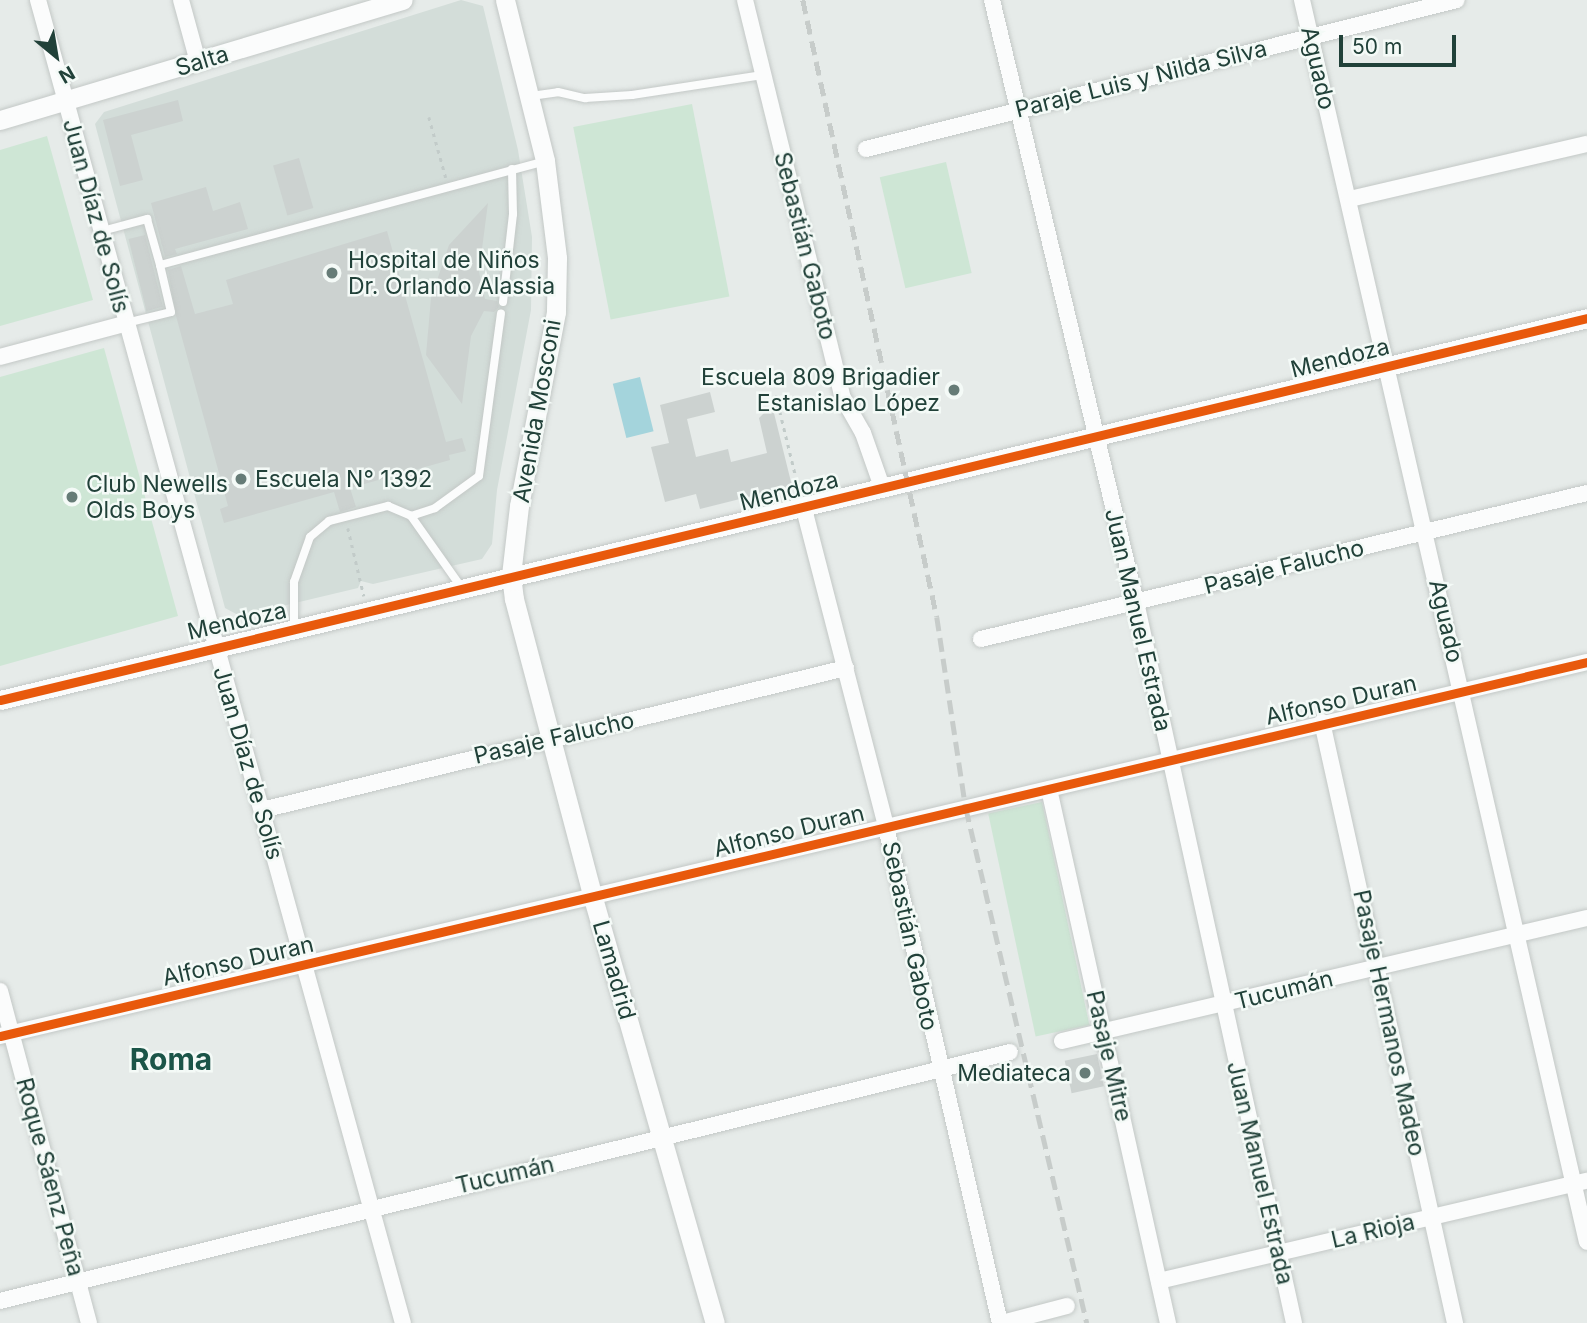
<!DOCTYPE html>
<html>
<head>
<meta charset="utf-8">
<style>
  body { margin:0 }
  #map { position:relative; width:1587px; height:1323px; overflow:hidden; background:#e6ebe9; font-family:Inter,sans-serif }
  div>[style] { position:absolute }
  .built>* { inset:0; background:#d3ddd9 }
  .green>* { inset:0; background:#cee6d5; transform-origin:0 0 }
  .water>* { inset:0; background:#a4d4dc; transform-origin:0 0 }
  .building>* { inset:0; background:#ccd2d0; transform-origin:0 0 }
  .path>* { height:2.5px; margin-top:-1.25px; transform-origin:0; background:repeating-linear-gradient(90deg,#c2cbc9 0 3.5px,transparent 0 8.5px) }
  .roads { filter:drop-shadow(0 0 2px #c3c8c6) drop-shadow(0 0 2px #c3c8c6) }
  .service>* { height:8px; margin:-4px; padding:0 4px; transform-origin:4px; border-radius:4px; background:#fbfcfc }
  .minor>* { height:16px; margin:-8px; padding:0 8px; transform-origin:8px; border-radius:8px; background:#fbfcfc }
  .tertiary>* { height:19px; margin:-9.5px; padding:0 9.5px; transform-origin:9.5px; border-radius:9.5px; background:#fbfcfc }
  .rail>* { height:4.5px; margin-top:-2.25px; transform-origin:0; background:repeating-linear-gradient(90deg,#c7ccca 0 14px,transparent 0 21px) }
  .cycleway>* { height:9px; margin:-4.5px; padding:0 4.5px; transform-origin:4.5px; border-radius:4.5px; background:#e8590c }
  .dots>* { width:19px; height:19px; translate:-50% -50%; box-sizing:border-box; border:4px solid #f4faf7; border-radius:50% }
  span { translate:-50% -50%; white-space:nowrap; text-align:center; line-height:1.15; -webkit-text-stroke:5px #f4faf7; paint-order:stroke }
  .street-label { font-size:23px; color:#214139 }
  .poi-label { font-size:23px; color:#214139 }
  .left { translate:0 -50%; text-align:left }
  .right { translate:-100% -50%; text-align:right }
  .district-label { font-size:30px; color:#1b5548; font-weight:700 }
  .north { position:absolute; left:21px; top:21px; width:70px; height:70px; -webkit-text-stroke:5px #f4faf7; paint-order:stroke; rotate:150deg; font-size:19px; font-weight:700; line-height:28px; text-align:center; color:#214139 }
  .north::after { content:''; display:block; margin:auto; width:24px; height:32px; background:#214139; clip-path:polygon(50% 0,100% 100%,50% 72%,0 100%) }
  .scale { position:absolute; left:1339px; top:35px; width:117px; height:32px; box-sizing:border-box; border:4px solid #214139; border-top:0; padding-left:9px; font-size:21px; line-height:24px; white-space:nowrap; color:#214139; -webkit-text-stroke:5px #f4faf7; paint-order:stroke }
</style>
</head>
<body>
<div id="map">
  <div class="built">
    <div style="clip-path:polygon(461px 0,483px 6px,518px 150px,532px 237px,531px 310px,497px 490px,492px 544px,482px 559px,373px 584px,361px 581px,358px 588px,240px 616px,225px 608px,95px 124px,104px 112px)"></div>
  </div>
  <div class="green">
    <div style="left:692px;top:104px;width:196px;height:121px;rotate:79deg"></div>
    <div style="clip-path:polygon(47px 136px,93px 300px,0 326px,0 150px)"></div>
    <div style="left:946px;top:162px;width:114px;height:68px;rotate:77deg"></div>
    <div style="clip-path:polygon(104px 348px,178px 616px,0 666px,0 377px)"></div>
    <div style="left:1042px;top:802px;width:228px;height:55px;rotate:78deg"></div>
  </div>
  <div class="water">
    <div style="left:640px;top:377px;width:56px;height:28px;rotate:76deg"></div>
  </div>
  <div class="building">
    <div style="clip-path:polygon(178px 100px,183px 121px,131px 135px,143px 180px,120px 186px,103px 120px)"></div>
    <div style="left:299px;top:158px;width:52px;height:27px;rotate:74deg"></div>
    <div style="clip-path:polygon(206px 187px,213px 211px,240px 202px,248px 229px,175px 249px,177px 254px,165px 257px,151px 203px)"></div>
    <div style="clip-path:polygon(488px 203px,479px 272px,485px 299px,497px 301px,499px 307px,494px 312px,484px 311px,471px 336px,462px 404px,426px 355px,431px 298px,449px 245px)"></div>
    <div style="clip-path:polygon(387px 231px,446px 442px,462px 438px,466px 451px,449px 455px,450px 460px,350px 488px,356px 507px,340px 512px,334px 492px,224px 523px,220px 509px,228px 506px,176px 316px,168px 270px,181px 266px,195px 314px,233px 304px,226px 280px)"></div>
    <div style="left:145px;top:235px;width:74px;height:17px;rotate:76deg"></div>
    <div style="clip-path:polygon(710px 392px,715px 412px,687px 419px,696px 457px,728px 449px,731px 462px,767px 453px,759px 418px,772px 405px,792px 486px,700px 509px,696px 494px,665px 502px,651px 447px,669px 443px,660px 405px)"></div>
    <div style="left:1097px;top:1054px;width:33px;height:33px;rotate:78deg"></div>
  </div>
  <div class="path">
    <div style="left:429px;top:117px;width:63px;rotate:74.4deg"></div>
    <div style="left:776px;top:395px;width:97px;rotate:76.3deg"></div>
    <div style="left:348px;top:528px;width:70px;rotate:76.8deg"></div>
  </div>
  <div class="roads">
    <div class="service">
      <div style="left:531px;top:96px;width:27px;rotate:-8deg"></div>
      <div style="left:558px;top:92px;width:28px;rotate:13deg"></div>
      <div style="left:585px;top:98px;width:47px;rotate:-3.7deg"></div>
      <div style="left:632px;top:95px;width:132px;rotate:-8.7deg"></div>
      <div style="left:102px;top:231px;width:47px;rotate:-14.9deg"></div>
      <div style="left:147px;top:219px;width:48px;rotate:74.2deg"></div>
      <div style="left:160px;top:265px;width:399px;rotate:-15.1deg"></div>
      <div style="left:503px;top:302px;width:89px;rotate:-83.5deg"></div>
      <div style="left:513px;top:214px;width:45px;rotate:-91.3deg"></div>
      <div style="left:126px;top:323px;width:46px;rotate:-13.7deg"></div>
      <div style="left:171px;top:312px;width:48px;rotate:-103.2deg"></div>
      <div style="left:411px;top:516px;width:25px;rotate:-18deg"></div>
      <div style="left:435px;top:508px;width:54px;rotate:-36deg"></div>
      <div style="left:479px;top:476px;width:164px;rotate:-82.3deg"></div>
      <div style="left:294px;top:627px;width:45px;rotate:-90deg"></div>
      <div style="left:294px;top:582px;width:48px;rotate:-70.4deg"></div>
      <div style="left:310px;top:537px;width:25px;rotate:-40deg"></div>
      <div style="left:329px;top:521px;width:61px;rotate:-14.3deg"></div>
      <div style="left:388px;top:506px;width:25px;rotate:23deg"></div>
      <div style="left:411px;top:516px;width:87px;rotate:54.8deg"></div>
    </div>
    <div class="minor">
      <div style="left:38px;top:0;width:1372px;rotate:74.58deg"></div>
      <div style="left:181px;top:0;width:64px;rotate:74.7deg"></div>
      <div style="left:745px;top:0;width:410px;rotate:76.2deg"></div>
      <div style="left:843px;top:398px;width:40px;rotate:60.3deg"></div>
      <div style="left:863px;top:433px;width:57px;rotate:70.6deg"></div>
      <div style="left:992px;top:0;width:619px;rotate:76.55deg"></div>
      <div style="left:1136px;top:602px;width:738px;rotate:77.64deg"></div>
      <div style="left:1302px;top:0;width:1274px;rotate:77.08deg"></div>
      <div style="left:866px;top:149px;width:609px;rotate:-14.15deg"></div>
      <div style="left:1350px;top:199px;width:243px;rotate:-13.1deg"></div>
      <div style="left:0;top:357px;width:128px;rotate:-14.9deg"></div>
      <div style="left:804px;top:509px;width:328px;rotate:75.5deg"></div>
      <div style="left:886px;top:827px;width:509px;rotate:77.06deg"></div>
      <div style="left:981px;top:639px;width:623px;rotate:-13.55deg"></div>
      <div style="left:1322px;top:722px;width:616px;rotate:77.52deg"></div>
      <div style="left:1049px;top:789px;width:547px;rotate:77.44deg"></div>
      <div style="left:262px;top:810px;width:601px;rotate:-13.67deg"></div>
      <div style="left:0;top:991px;width:344px;rotate:75deg"></div>
      <div style="left:0;top:1036px;width:1630px;rotate:-13.26deg"></div>
      <div style="left:1062px;top:1041px;width:539px;rotate:-13.19deg"></div>
      <div style="left:1159px;top:1281px;width:440px;rotate:-13.2deg"></div>
      <div style="left:0;top:1301px;width:1040px;rotate:-13.85deg"></div>
      <div style="left:1002px;top:1323px;width:67px;rotate:-14.7deg"></div>
    </div>
    <div class="tertiary">
      <div style="left:505px;top:0;width:166px;rotate:76deg"></div>
      <div style="left:545px;top:161px;width:98px;rotate:82.9deg"></div>
      <div style="left:557px;top:258px;width:54px;rotate:91.1deg"></div>
      <div style="left:556px;top:312px;width:197px;rotate:100.8deg"></div>
      <div style="left:519px;top:506px;width:69px;rotate:96.6deg"></div>
      <div style="left:511px;top:575px;width:24px;rotate:83deg"></div>
      <div style="left:514px;top:599px;width:309px;rotate:75.2deg"></div>
      <div style="left:593px;top:898px;width:442px;rotate:74deg"></div>
      <div style="left:0;top:120px;width:420px;rotate:-16.6deg"></div>
      <div style="left:0;top:700px;width:1632px;rotate:-13.53deg"></div>
    </div>
  </div>
  <div class="rail">
    <div style="left:803px;top:0;width:631px;rotate:77.75deg"></div>
    <div style="left:937px;top:617px;width:193px;rotate:81.4deg"></div>
    <div style="left:966px;top:808px;width:529px;rotate:76.78deg"></div>
  </div>
  <div class="cycleway">
    <div style="left:0;top:700px;width:1632px;rotate:-13.53deg"></div>
    <div style="left:0;top:1036px;width:1630px;rotate:-13.26deg"></div>
  </div>
  <div class="dots">
    <div style="left:332px;top:273px;background:#667c77"></div>
    <div style="left:954px;top:390px;background:#667c77"></div>
    <div style="left:241px;top:479px;background:#667c77"></div>
    <div style="left:72px;top:497px;background:#667c77"></div>
    <div style="left:1085px;top:1073px;background:#667c77"></div>
  </div>
  <div class="street-label">
    <span style="left:202px;top:61px;rotate:-17deg">Salta</span>
    <span style="left:1318px;top:68px;rotate:77deg">Aguado</span>
    <span style="left:1141px;top:79px;rotate:-14deg">Paraje Luis y Nilda Silva</span>
    <span style="left:96px;top:216px;rotate:75deg">Juan Díaz de Solís</span>
    <span style="left:805px;top:246px;rotate:76deg">Sebastián Gaboto</span>
    <span style="left:1340px;top:358px;rotate:-14deg">Mendoza</span>
    <span style="left:537px;top:411px;rotate:-80deg">Avenida Mosconi</span>
    <span style="left:789px;top:491px;rotate:-14deg">Mendoza</span>
    <span style="left:1284px;top:567px;rotate:-14deg">Pasaje Falucho</span>
    <span style="left:1138px;top:620px;rotate:77deg">Juan Manuel Estrada</span>
    <span style="left:237px;top:621px;rotate:-13deg">Mendoza</span>
    <span style="left:1446px;top:621px;rotate:77deg">Aguado</span>
    <span style="left:1341px;top:700px;rotate:-13deg">Alfonso Duran</span>
    <span style="left:554px;top:738px;rotate:-13deg">Pasaje Falucho</span>
    <span style="left:248px;top:763px;rotate:74deg">Juan Díaz de Solís</span>
    <span style="left:789px;top:831px;rotate:-14deg">Alfonso Duran</span>
    <span style="left:910px;top:936px;rotate:78deg">Sebastián Gaboto</span>
    <span style="left:238px;top:961px;rotate:-13deg">Alfonso Duran</span>
    <span style="left:614px;top:970px;rotate:74deg">Lamadrid</span>
    <span style="left:1284px;top:990px;rotate:-14deg">Tucumán</span>
    <span style="left:1389px;top:1023px;rotate:78deg">Pasaje Hermanos Madeo</span>
    <span style="left:1109px;top:1056px;rotate:77deg">Pasaje Mitre</span>
    <span style="left:1260px;top:1173px;rotate:77deg">Juan Manuel Estrada</span>
    <span style="left:505px;top:1175px;rotate:-13deg">Tucumán</span>
    <span style="left:50px;top:1177px;rotate:75deg">Roque Sáenz Peña</span>
    <span style="left:1373px;top:1231px;rotate:-13deg">La Rioja</span>
  </div>
  <div class="poi-label">
    <span class="left" style="left:348px;top:273px">Hospital de Niños<br>Dr. Orlando Alassia</span>
    <span class="right" style="left:940px;top:390px">Escuela 809 Brigadier<br>Estanislao López</span>
    <span class="left" style="left:255px;top:479px">Escuela N° 1392</span>
    <span class="left" style="left:86px;top:497px">Club Newells<br>Olds Boys</span>
    <span class="right" style="left:1071px;top:1073px">Mediateca</span>
  </div>
  <div class="district-label">
    <span style="left:171px;top:1059px">Roma</span>
  </div>
  <div class="north">N</div>
  <div class="scale">50 m</div>
</div>
</body>
</html>
